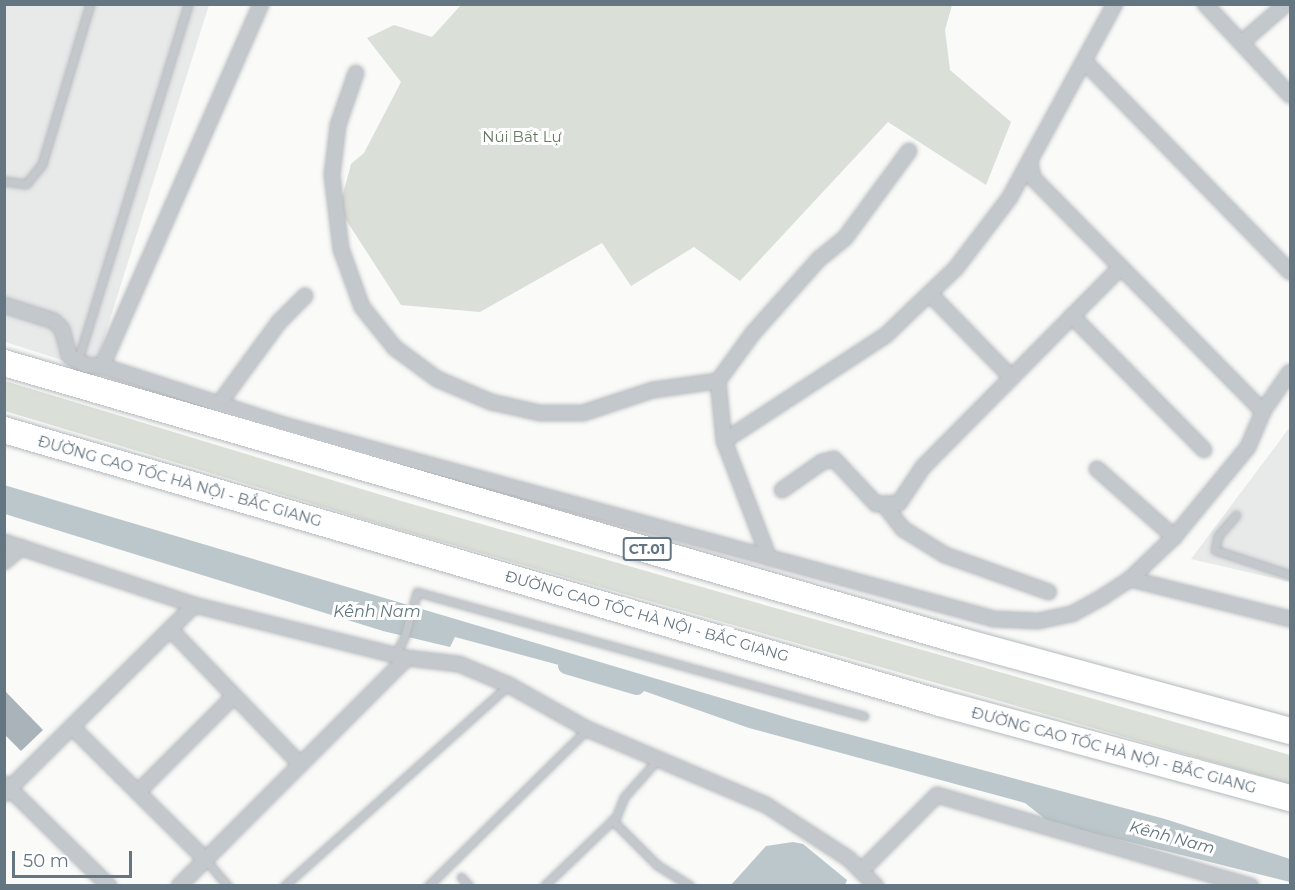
<!DOCTYPE html>
<html>
<head>
<meta charset="utf-8">
<style>
  body { margin:0 }
  #map { position:relative; width:1295px; height:890px; overflow:hidden; background:#fafaf8; font-family:Montserrat,sans-serif }
  div>[style] { position:absolute }
  .built>* { inset:0; background:#e8e9e9 }
  .green>* { inset:0; background:#dadfd7 }
  .water>* { inset:0; background:#bbc7cb }
  .canal>* { height:16px; margin:-8px; padding:0 8px; transform-origin:8px; border-radius:8px; background:#bbc7cb }
  .building>* { inset:0; background:#aab3b9 }
  .roads { filter:drop-shadow(0 0 2px #b4b9bd) drop-shadow(0 0 2px #b4b9bd) }
  .service>* { height:7px; margin:-3.5px; padding:0 3.5px; transform-origin:3.5px; border-radius:3.5px; background:#c3c8cc }
  .minor>* { height:14px; margin:-7px; padding:0 7px; transform-origin:7px; border-radius:7px; background:#c3c8cc }
  .motorway>* { height:26px; margin:-13px; padding:0 13px; transform-origin:13px; border-radius:13px; background:#fff }
  span { translate:-50% -50%; white-space:nowrap; text-align:center; line-height:1.15; -webkit-text-stroke:6px #fff; paint-order:stroke }
  .shield-label span { padding:2px 4px; background:#fff; border:2px solid; border-radius:4px; -webkit-text-stroke-width:0 }
  .shield-label { font-size:14px; color:#657683; font-weight:700 }
  .park-label { font-size:15px; color:#687a64 }
  .street-label { font-size:15px; color:#657683 }
  .water-label { font-size:16px; color:#60757c; font-style:italic }
  .frame { position:absolute; inset:0; border:6px solid #657683; pointer-events:none }
  .scale { position:absolute; left:12px; top:851px; width:120px; height:27px; box-sizing:border-box; border:3px solid #657683; border-top:0; padding-left:8px; font-size:18px; line-height:21px; white-space:nowrap; color:#657683; -webkit-text-stroke:4px #fff; paint-order:stroke }
</style>
</head>
<body>
<div id="map">
  <div class="built">
    <div style="clip-path:polygon(4px 5px,209px 5px,94px 370px,5px 342px)"></div>
    <div style="clip-path:polygon(1290px 427px,1290px 582px,1191px 559px)"></div>
  </div>
  <div class="green">
    <div style="clip-path:polygon(461px 5px,952px 5px,945px 30px,950px 70px,1011px 122px,986px 185px,888px 122px,740px 281px,694px 247px,631px 286px,602px 243px,480px 312px,401px 305px,339px 209px,351px 164px,364px 153px,401px 82px,367px 38px,394px 25px,432px 37px)"></div>
    <div style="clip-path:polygon(5px 381px,408px 503px,1290px 755px,1290px 784px,383px 525px,5px 411px)"></div>
  </div>
  <div class="water">
    <div style="clip-path:polygon(4px 485px,792px 719px,1165px 819px,1290px 859px,1290px 882px,1049px 822px,1025px 803px,749px 728px,607px 678px,455px 637px,450px 647px,383px 631px,5px 514px)"></div>
    <div style="clip-path:polygon(793px 842px,803px 844px,847px 880px,845px 885px,731px 885px,766px 846px)"></div>
  </div>
  <div class="canal">
    <div style="left:566px;top:666px;width:74px;rotate:16.5deg"></div>
  </div>
  <div class="building">
    <div style="clip-path:polygon(4px 690px,43px 730px,21px 751px,4px 734px)"></div>
  </div>
  <div class="roads">
    <div class="service">
      <div style="left:4px;top:181px;width:22px;rotate:8deg"></div>
      <div style="left:26px;top:184px;width:26px;rotate:-51deg"></div>
      <div style="left:42px;top:164px;width:167px;rotate:-73.3deg"></div>
      <div style="left:78px;top:360px;width:373px;rotate:-72.8deg"></div>
      <div style="left:1236px;top:515px;width:28px;rotate:131deg"></div>
      <div style="left:1218px;top:536px;width:14px;rotate:102deg"></div>
      <div style="left:1215px;top:550px;width:79px;rotate:18.4deg"></div>
      <div style="left:395px;top:655px;width:19px;rotate:-62deg"></div>
      <div style="left:404px;top:638px;width:48px;rotate:-74.2deg"></div>
      <div style="left:417px;top:592px;width:464px;rotate:15.5deg"></div>
      <div style="left:612px;top:820px;width:64px;rotate:45deg"></div>
      <div style="left:657px;top:865px;width:39px;rotate:32deg"></div>
      <div style="left:205px;top:859px;width:35px;rotate:50deg"></div>
      <div style="left:461px;top:877px;width:12px;rotate:48deg"></div>
      <div style="left:284px;top:886px;width:302px;rotate:-41.8deg"></div>
      <div style="left:428px;top:886px;width:223px;rotate:-44.6deg"></div>
      <div style="left:544px;top:886px;width:100px;rotate:-43.8deg"></div>
      <div style="left:616px;top:817px;width:22px;rotate:-68deg"></div>
      <div style="left:624px;top:797px;width:51px;rotate:-48.2deg"></div>
    </div>
    <div class="minor">
      <div style="left:261px;top:4px;width:395px;rotate:113.7deg"></div>
      <div style="left:102px;top:366px;width:191px;rotate:18deg"></div>
      <div style="left:284px;top:425px;width:736px;rotate:15.28deg"></div>
      <div style="left:994px;top:619px;width:44px;rotate:2.6deg"></div>
      <div style="left:1038px;top:621px;width:35px;rotate:-12deg"></div>
      <div style="left:1072px;top:614px;width:37px;rotate:-29deg"></div>
      <div style="left:1104px;top:596px;width:31px;rotate:-33deg"></div>
      <div style="left:1130px;top:579px;width:61px;rotate:-43.7deg"></div>
      <div style="left:1174px;top:537px;width:117px;rotate:-50.6deg"></div>
      <div style="left:1248px;top:447px;width:39px;rotate:-67deg"></div>
      <div style="left:1263px;top:411px;width:47px;rotate:-55.3deg"></div>
      <div style="left:1205px;top:4px;width:125px;rotate:47deg"></div>
      <div style="left:1241px;top:43px;width:60px;rotate:-40.9deg"></div>
      <div style="left:1086px;top:63px;width:292px;rotate:45.7deg"></div>
      <div style="left:356px;top:73px;width:55px;rotate:109.1deg"></div>
      <div style="left:338px;top:125px;width:50px;rotate:96.8deg"></div>
      <div style="left:332px;top:175px;width:75px;rotate:83.1deg"></div>
      <div style="left:341px;top:249px;width:62px;rotate:70.1deg"></div>
      <div style="left:362px;top:307px;width:53px;rotate:51.2deg"></div>
      <div style="left:395px;top:348px;width:52px;rotate:36.4deg"></div>
      <div style="left:437px;top:379px;width:59px;rotate:23.1deg"></div>
      <div style="left:491px;top:402px;width:50px;rotate:12.7deg"></div>
      <div style="left:540px;top:413px;width:43px"></div>
      <div style="left:583px;top:413px;width:74px;rotate:-18.2deg"></div>
      <div style="left:653px;top:390px;width:66px;rotate:-7.9deg"></div>
      <div style="left:1030px;top:162px;width:16px;rotate:79deg"></div>
      <div style="left:1033px;top:178px;width:327px;rotate:45.4deg"></div>
      <div style="left:931px;top:295px;width:115px;rotate:45.7deg"></div>
      <div style="left:4px;top:305px;width:52px;rotate:17.7deg"></div>
      <div style="left:54px;top:321px;width:11px;rotate:45deg"></div>
      <div style="left:62px;top:329px;width:28px;rotate:75deg"></div>
      <div style="left:69px;top:356px;width:19px;rotate:28deg"></div>
      <div style="left:86px;top:365px;width:16px;rotate:4deg"></div>
      <div style="left:1072px;top:316px;width:188px;rotate:45.4deg"></div>
      <div style="left:219px;top:404px;width:102px;rotate:-53.8deg"></div>
      <div style="left:279px;top:322px;width:37px;rotate:-45deg"></div>
      <div style="left:724px;top:441px;width:194px;rotate:-33.2deg"></div>
      <div style="left:886px;top:335px;width:97px;rotate:-43.7deg"></div>
      <div style="left:956px;top:268px;width:89px;rotate:-52.7deg"></div>
      <div style="left:1010px;top:197px;width:220px;rotate:-61.5deg"></div>
      <div style="left:1097px;top:469px;width:103px;rotate:41.4deg"></div>
      <div style="left:782px;top:490px;width:49px;rotate:-35deg"></div>
      <div style="left:822px;top:462px;width:12px;rotate:-14deg"></div>
      <div style="left:834px;top:459px;width:62px;rotate:47deg"></div>
      <div style="left:876px;top:504px;width:23px;rotate:-2deg"></div>
      <div style="left:899px;top:503px;width:43px;rotate:-56.3deg"></div>
      <div style="left:923px;top:467px;width:281px;rotate:-45.3deg"></div>
      <div style="left:885px;top:506px;width:29px;rotate:52deg"></div>
      <div style="left:903px;top:529px;width:49px;rotate:31.8deg"></div>
      <div style="left:945px;top:555px;width:110px;rotate:19.6deg"></div>
      <div style="left:4px;top:542px;width:200px;rotate:18.3deg"></div>
      <div style="left:194px;top:605px;width:219px;rotate:14deg"></div>
      <div style="left:407px;top:658px;width:52px;rotate:6.6deg"></div>
      <div style="left:459px;top:664px;width:54px;rotate:22.8deg"></div>
      <div style="left:509px;top:685px;width:90px;rotate:29.4deg"></div>
      <div style="left:587px;top:729px;width:194px;rotate:23deg"></div>
      <div style="left:766px;top:805px;width:99px;rotate:33deg"></div>
      <div style="left:849px;top:859px;width:38px;rotate:45deg"></div>
      <div style="left:769px;top:558px;width:125px;rotate:-111deg"></div>
      <div style="left:724px;top:441px;width:60px;rotate:-95.7deg"></div>
      <div style="left:718px;top:381px;width:59px;rotate:-53.9deg"></div>
      <div style="left:753px;top:333px;width:99px;rotate:-48.3deg"></div>
      <div style="left:819px;top:259px;width:33px;rotate:-39deg"></div>
      <div style="left:845px;top:238px;width:108px;rotate:-53.7deg"></div>
      <div style="left:4px;top:562px;width:23px;rotate:-40deg"></div>
      <div style="left:1130px;top:579px;width:165px;rotate:14deg"></div>
      <div style="left:170px;top:629px;width:187px;rotate:46.1deg"></div>
      <div style="left:72px;top:727px;width:187px;rotate:44.8deg"></div>
      <div style="left:5px;top:784px;width:146px;rotate:44.4deg"></div>
      <div style="left:138px;top:792px;width:136px;rotate:-45deg"></div>
      <div style="left:4px;top:794px;width:268px;rotate:-44.8deg"></div>
      <div style="left:861px;top:871px;width:107px;rotate:-45deg"></div>
      <div style="left:937px;top:795px;width:327px;rotate:16.2deg"></div>
      <div style="left:179px;top:886px;width:322px;rotate:-45deg"></div>
    </div>
    <div class="motorway">
      <div style="left:4px;top:363px;width:997px;rotate:16.2deg"></div>
      <div style="left:961px;top:641px;width:341px;rotate:15.3deg"></div>
      <div style="left:4px;top:430px;width:975px;rotate:16.26deg"></div>
      <div style="left:940px;top:703px;width:363px;rotate:15.2deg"></div>
    </div>
  </div>
  <div class="shield-label">
    <span style="left:647px;top:549px">CT.01</span>
  </div>
  <div class="park-label">
    <span style="left:522px;top:137px">Núi Bất Lự</span>
  </div>
  <div class="street-label">
    <span style="left:180px;top:481px;rotate:16deg">ĐƯỜNG CAO TỐC HÀ NỘI - BẮC GIANG</span>
    <span style="left:647px;top:616px;rotate:16deg">ĐƯỜNG CAO TỐC HÀ NỘI - BẮC GIANG</span>
    <span style="left:1114px;top:750px;rotate:15deg">ĐƯỜNG CAO TỐC HÀ NỘI - BẮC GIANG</span>
  </div>
  <div class="water-label">
    <span style="left:377px;top:612px">Kênh Nam</span>
    <span style="left:1172px;top:838px;rotate:15deg">Kênh Nam</span>
  </div>
  <div class="frame"></div>
  <div class="scale">50 m</div>
</div>
</body>
</html>
